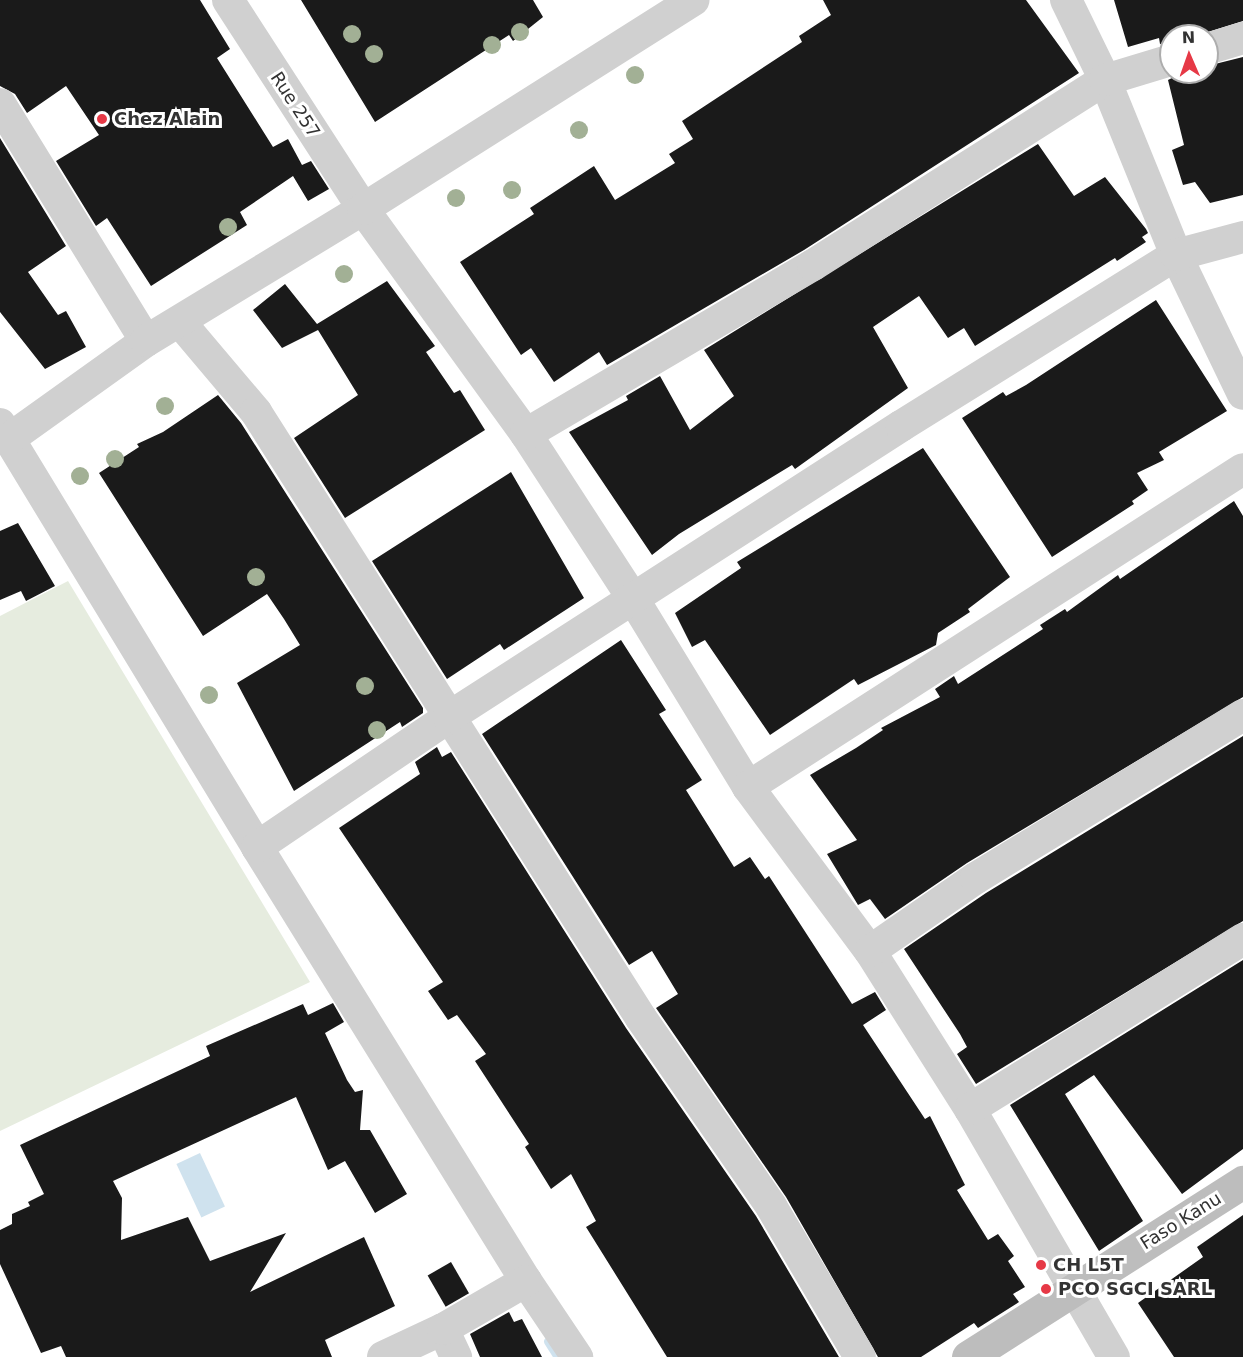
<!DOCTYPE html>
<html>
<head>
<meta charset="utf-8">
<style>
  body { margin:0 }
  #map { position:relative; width:1243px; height:1357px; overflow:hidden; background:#fff; font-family:"DejaVu Sans",sans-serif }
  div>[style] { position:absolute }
  .green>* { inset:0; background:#e6ecdf }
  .water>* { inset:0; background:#cfe2ee; transform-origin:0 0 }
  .stream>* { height:9px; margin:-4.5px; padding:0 4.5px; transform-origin:4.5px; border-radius:4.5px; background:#cfe2ee }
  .building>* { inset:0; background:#1a1a1a; transform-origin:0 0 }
  .street>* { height:32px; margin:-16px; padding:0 16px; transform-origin:16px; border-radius:16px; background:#d0d0d0 }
  .secondary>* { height:33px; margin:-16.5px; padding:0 16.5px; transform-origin:16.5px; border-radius:16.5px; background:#bdbdbd }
  .trees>* { width:18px; height:18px; margin:-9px; border-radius:50%; background:#a2b095 }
  .dots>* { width:16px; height:16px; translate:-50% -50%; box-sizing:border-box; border:3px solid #fff; border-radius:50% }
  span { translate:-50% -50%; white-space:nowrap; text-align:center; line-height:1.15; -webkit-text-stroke:6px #fff; paint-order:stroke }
  .street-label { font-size:18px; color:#333 }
  .poi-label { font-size:18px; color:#333; font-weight:700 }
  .left { translate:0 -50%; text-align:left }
  .north { position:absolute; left:1159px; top:24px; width:60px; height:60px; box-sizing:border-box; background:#fff; border:2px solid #adadad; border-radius:50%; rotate:358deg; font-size:16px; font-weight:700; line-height:24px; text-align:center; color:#333 }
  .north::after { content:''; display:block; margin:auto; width:21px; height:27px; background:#e63946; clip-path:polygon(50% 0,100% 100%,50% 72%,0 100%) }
</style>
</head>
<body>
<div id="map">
  <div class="green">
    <div style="clip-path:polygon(68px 581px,310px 982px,0 1131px,0 616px)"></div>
  </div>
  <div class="water">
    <div style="left:200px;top:1153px;width:59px;height:26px;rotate:65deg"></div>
  </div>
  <div class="stream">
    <div style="left:548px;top:1341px;width:19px;rotate:58deg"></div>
  </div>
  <div class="building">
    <div style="clip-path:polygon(0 0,200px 0,230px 49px,217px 58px,273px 147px,288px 139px,302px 165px,311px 161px,329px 189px,308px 201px,293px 176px,240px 212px,247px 225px,151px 286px,107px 218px,96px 226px,56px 161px,99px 135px,66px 86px,27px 113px,15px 94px,0 86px)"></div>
    <div style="clip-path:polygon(301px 0,533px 0,543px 17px,513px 41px,509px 35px,375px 122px)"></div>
    <div style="clip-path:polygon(823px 0,1026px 0,1079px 73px,804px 250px,607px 365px,599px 352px,554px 382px,531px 348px,521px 355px,460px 262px,534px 214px,530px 208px,594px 166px,615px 200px,675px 163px,669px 154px,693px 139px,682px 121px,802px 42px,799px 36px,831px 15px)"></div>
    <div style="clip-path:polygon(1114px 0,1243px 0,1243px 21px,1195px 36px,1171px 36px,1171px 43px,1160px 44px,1159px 38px,1128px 47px)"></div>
    <div style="clip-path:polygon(1243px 57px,1243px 195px,1210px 203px,1195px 182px,1183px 185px,1172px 150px,1184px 145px,1168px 80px,1184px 72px,1207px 72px,1207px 66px)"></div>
    <div style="clip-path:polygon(0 138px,66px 246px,28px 272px,58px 315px,66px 311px,86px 347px,45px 369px,0 312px)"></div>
    <div style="clip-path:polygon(1038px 144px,1074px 196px,1105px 177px,1146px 229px,1148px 233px,1142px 237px,1146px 242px,1117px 261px,1115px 258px,975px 346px,964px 328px,948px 338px,919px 296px,873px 327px,908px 388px,795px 469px,792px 465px,679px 534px,652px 555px,569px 432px,628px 400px,626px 396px,660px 376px,690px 430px,734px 396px,704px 350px)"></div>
    <div style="clip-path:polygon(387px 281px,435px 346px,426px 352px,454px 393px,460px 390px,485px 430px,345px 518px,294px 438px,358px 395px,318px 330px,282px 348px,253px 310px,285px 284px,317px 324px)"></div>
    <div style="clip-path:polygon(1156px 300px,1227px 411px,1159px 452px,1164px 460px,1137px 473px,1148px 490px,1132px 501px,1134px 504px,1052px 557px,962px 418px,1003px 392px,1006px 396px,1026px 385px)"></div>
    <div style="clip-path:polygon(218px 395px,241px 423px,423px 708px,423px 713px,402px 727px,400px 722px,294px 791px,237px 683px,300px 645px,284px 619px,267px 594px,203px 636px,99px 473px,139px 447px,137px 444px,163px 432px)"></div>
    <div style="clip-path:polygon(923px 448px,1010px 577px,968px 609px,970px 612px,938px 633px,936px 645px,858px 685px,854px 679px,770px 735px,705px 640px,692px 647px,675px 613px,741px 568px,737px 562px)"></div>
    <div style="clip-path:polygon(511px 472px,584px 598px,504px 650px,500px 644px,447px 679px,372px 561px)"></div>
    <div style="clip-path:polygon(1234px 501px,1243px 516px,1243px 697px,967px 863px,885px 919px,870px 899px,858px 905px,827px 854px,857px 840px,810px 775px,856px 748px,883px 730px,881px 728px,940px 697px,935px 689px,954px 676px,958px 684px,1043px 629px,1040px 625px,1065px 609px,1067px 612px,1118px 575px,1120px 579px)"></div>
    <div style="clip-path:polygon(18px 523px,55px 586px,26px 601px,21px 591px,0 600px,0 531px)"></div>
    <div style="clip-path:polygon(621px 640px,666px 710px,659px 714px,702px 780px,686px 790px,734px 867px,750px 857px,765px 879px,769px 876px,852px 1004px,875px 992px,886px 1010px,863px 1025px,925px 1119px,930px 1116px,965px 1185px,957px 1190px,988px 1240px,998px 1234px,1014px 1256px,1008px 1261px,1025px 1287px,1013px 1294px,1019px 1302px,978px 1328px,974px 1323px,921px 1357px,878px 1357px,786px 1197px,656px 1008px,678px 994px,652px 951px,629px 965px,482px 734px)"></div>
    <div style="clip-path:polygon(1243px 736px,1243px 921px,976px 1084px,957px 1054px,967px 1047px,960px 1034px,904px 949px,986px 893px)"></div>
    <div style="clip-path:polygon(437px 747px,442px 757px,451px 752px,626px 1028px,756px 1216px,839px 1357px,667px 1357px,586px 1227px,596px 1221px,571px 1174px,551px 1189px,525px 1147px,529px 1144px,475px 1061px,486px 1054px,457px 1015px,448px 1020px,428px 991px,443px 982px,339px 828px,420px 774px,415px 762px)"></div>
    <div style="clip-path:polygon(1243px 960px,1243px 1149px,1182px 1194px,1094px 1075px,1065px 1094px,1143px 1221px,1099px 1251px,1010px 1105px)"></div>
    <div style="clip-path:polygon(333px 1003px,344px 1022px,325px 1033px,347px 1080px,355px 1092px,363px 1090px,360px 1130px,370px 1130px,407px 1194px,375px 1213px,345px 1161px,328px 1170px,296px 1097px,113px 1181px,122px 1198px,121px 1240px,188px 1217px,210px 1261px,286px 1233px,250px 1292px,364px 1237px,395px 1306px,325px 1340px,332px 1357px,66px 1357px,61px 1346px,41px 1353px,0 1264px,0 1230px,12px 1224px,12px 1214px,30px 1206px,28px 1202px,44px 1194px,20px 1145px,210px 1056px,206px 1046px,303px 1004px,308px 1015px)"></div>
    <div style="clip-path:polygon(1243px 1215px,1243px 1357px,1174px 1357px,1138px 1303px,1203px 1257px,1197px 1247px)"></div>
    <div style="left:451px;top:1262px;width:36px;height:27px;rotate:60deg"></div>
    <div style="clip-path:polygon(509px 1312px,514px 1322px,522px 1319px,542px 1357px,480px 1357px,470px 1334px)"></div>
  </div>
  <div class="street">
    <div style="left:228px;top:0;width:249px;rotate:57.1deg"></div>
    <div style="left:363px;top:209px;width:278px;rotate:54.1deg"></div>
    <div style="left:526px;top:434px;width:198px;rotate:57deg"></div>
    <div style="left:634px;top:600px;width:219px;rotate:58.6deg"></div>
    <div style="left:748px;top:787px;width:204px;rotate:53.4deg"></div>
    <div style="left:870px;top:951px;width:187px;rotate:57.7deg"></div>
    <div style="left:970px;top:1109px;width:287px;rotate:59.9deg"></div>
    <div style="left:1066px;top:0;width:89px;rotate:64deg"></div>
    <div style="left:1105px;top:80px;width:189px;rotate:67.9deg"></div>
    <div style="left:1176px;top:255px;width:154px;rotate:64.3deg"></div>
    <div style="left:1207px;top:49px;width:38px;rotate:-17deg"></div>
    <div style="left:0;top:104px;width:278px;rotate:58.4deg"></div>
    <div style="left:180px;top:322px;width:118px;rotate:49.8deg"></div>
    <div style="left:256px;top:412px;width:718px;rotate:57.57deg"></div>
    <div style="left:641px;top:1018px;width:229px;rotate:55.3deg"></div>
    <div style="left:771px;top:1206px;width:175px;rotate:59.5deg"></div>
    <div style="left:0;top:424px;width:495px;rotate:58.7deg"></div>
    <div style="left:257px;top:847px;width:511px;rotate:58.21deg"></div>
    <div style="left:526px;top:1281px;width:92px;rotate:56.1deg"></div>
    <div style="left:526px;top:434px;width:333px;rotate:-30.5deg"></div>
    <div style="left:813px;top:265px;width:346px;rotate:-32.4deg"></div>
    <div style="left:1105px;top:80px;width:69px;rotate:-16.9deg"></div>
    <div style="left:9px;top:439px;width:168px;rotate:-35.6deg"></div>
    <div style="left:146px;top:341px;width:254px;rotate:-31.3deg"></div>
    <div style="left:363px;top:209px;width:391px;rotate:-32.3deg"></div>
    <div style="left:748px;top:787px;width:588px;rotate:-32.72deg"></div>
    <div style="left:257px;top:847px;width:232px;rotate:-34.1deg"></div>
    <div style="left:449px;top:717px;width:538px;rotate:-32.77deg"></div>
    <div style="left:901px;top:426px;width:324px;rotate:-31.9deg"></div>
    <div style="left:1176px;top:255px;width:69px;rotate:-15deg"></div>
    <div style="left:870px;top:951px;width:129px;rotate:-34.6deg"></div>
    <div style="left:976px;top:878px;width:313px;rotate:-31.4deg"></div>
    <div style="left:970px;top:1109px;width:322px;rotate:-31.9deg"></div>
    <div style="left:443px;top:1329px;width:31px;rotate:65deg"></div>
    <div style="left:383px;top:1357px;width:66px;rotate:-25deg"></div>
    <div style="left:443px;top:1329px;width:96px;rotate:-30deg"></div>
  </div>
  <div class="secondary">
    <div style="left:968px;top:1357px;width:326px;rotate:-32.5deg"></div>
  </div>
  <div class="trees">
    <div style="left:520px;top:32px"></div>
    <div style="left:352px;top:34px"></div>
    <div style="left:492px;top:45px"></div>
    <div style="left:374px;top:54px"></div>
    <div style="left:635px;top:75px"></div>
    <div style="left:579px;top:130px"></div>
    <div style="left:512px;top:190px"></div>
    <div style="left:456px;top:198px"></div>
    <div style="left:228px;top:227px"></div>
    <div style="left:344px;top:274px"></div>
    <div style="left:165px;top:406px"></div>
    <div style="left:115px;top:459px"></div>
    <div style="left:80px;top:476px"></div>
    <div style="left:256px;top:577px"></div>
    <div style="left:365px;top:686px"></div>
    <div style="left:209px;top:695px"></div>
    <div style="left:377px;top:730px"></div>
  </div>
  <div class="dots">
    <div style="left:102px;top:119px;background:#e63946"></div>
    <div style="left:1041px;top:1265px;background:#e63946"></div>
    <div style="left:1046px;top:1289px;background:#e63946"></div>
  </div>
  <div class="street-label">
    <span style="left:295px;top:105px;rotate:57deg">Rue 257</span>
    <span style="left:1181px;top:1221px;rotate:-32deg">Faso Kanu</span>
  </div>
  <div class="poi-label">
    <span class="left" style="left:114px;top:119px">Chez Alain</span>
    <span class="left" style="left:1053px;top:1265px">CH L5T</span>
    <span class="left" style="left:1058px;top:1289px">PCO SGCI SARL</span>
  </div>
  <div class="north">N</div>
</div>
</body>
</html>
